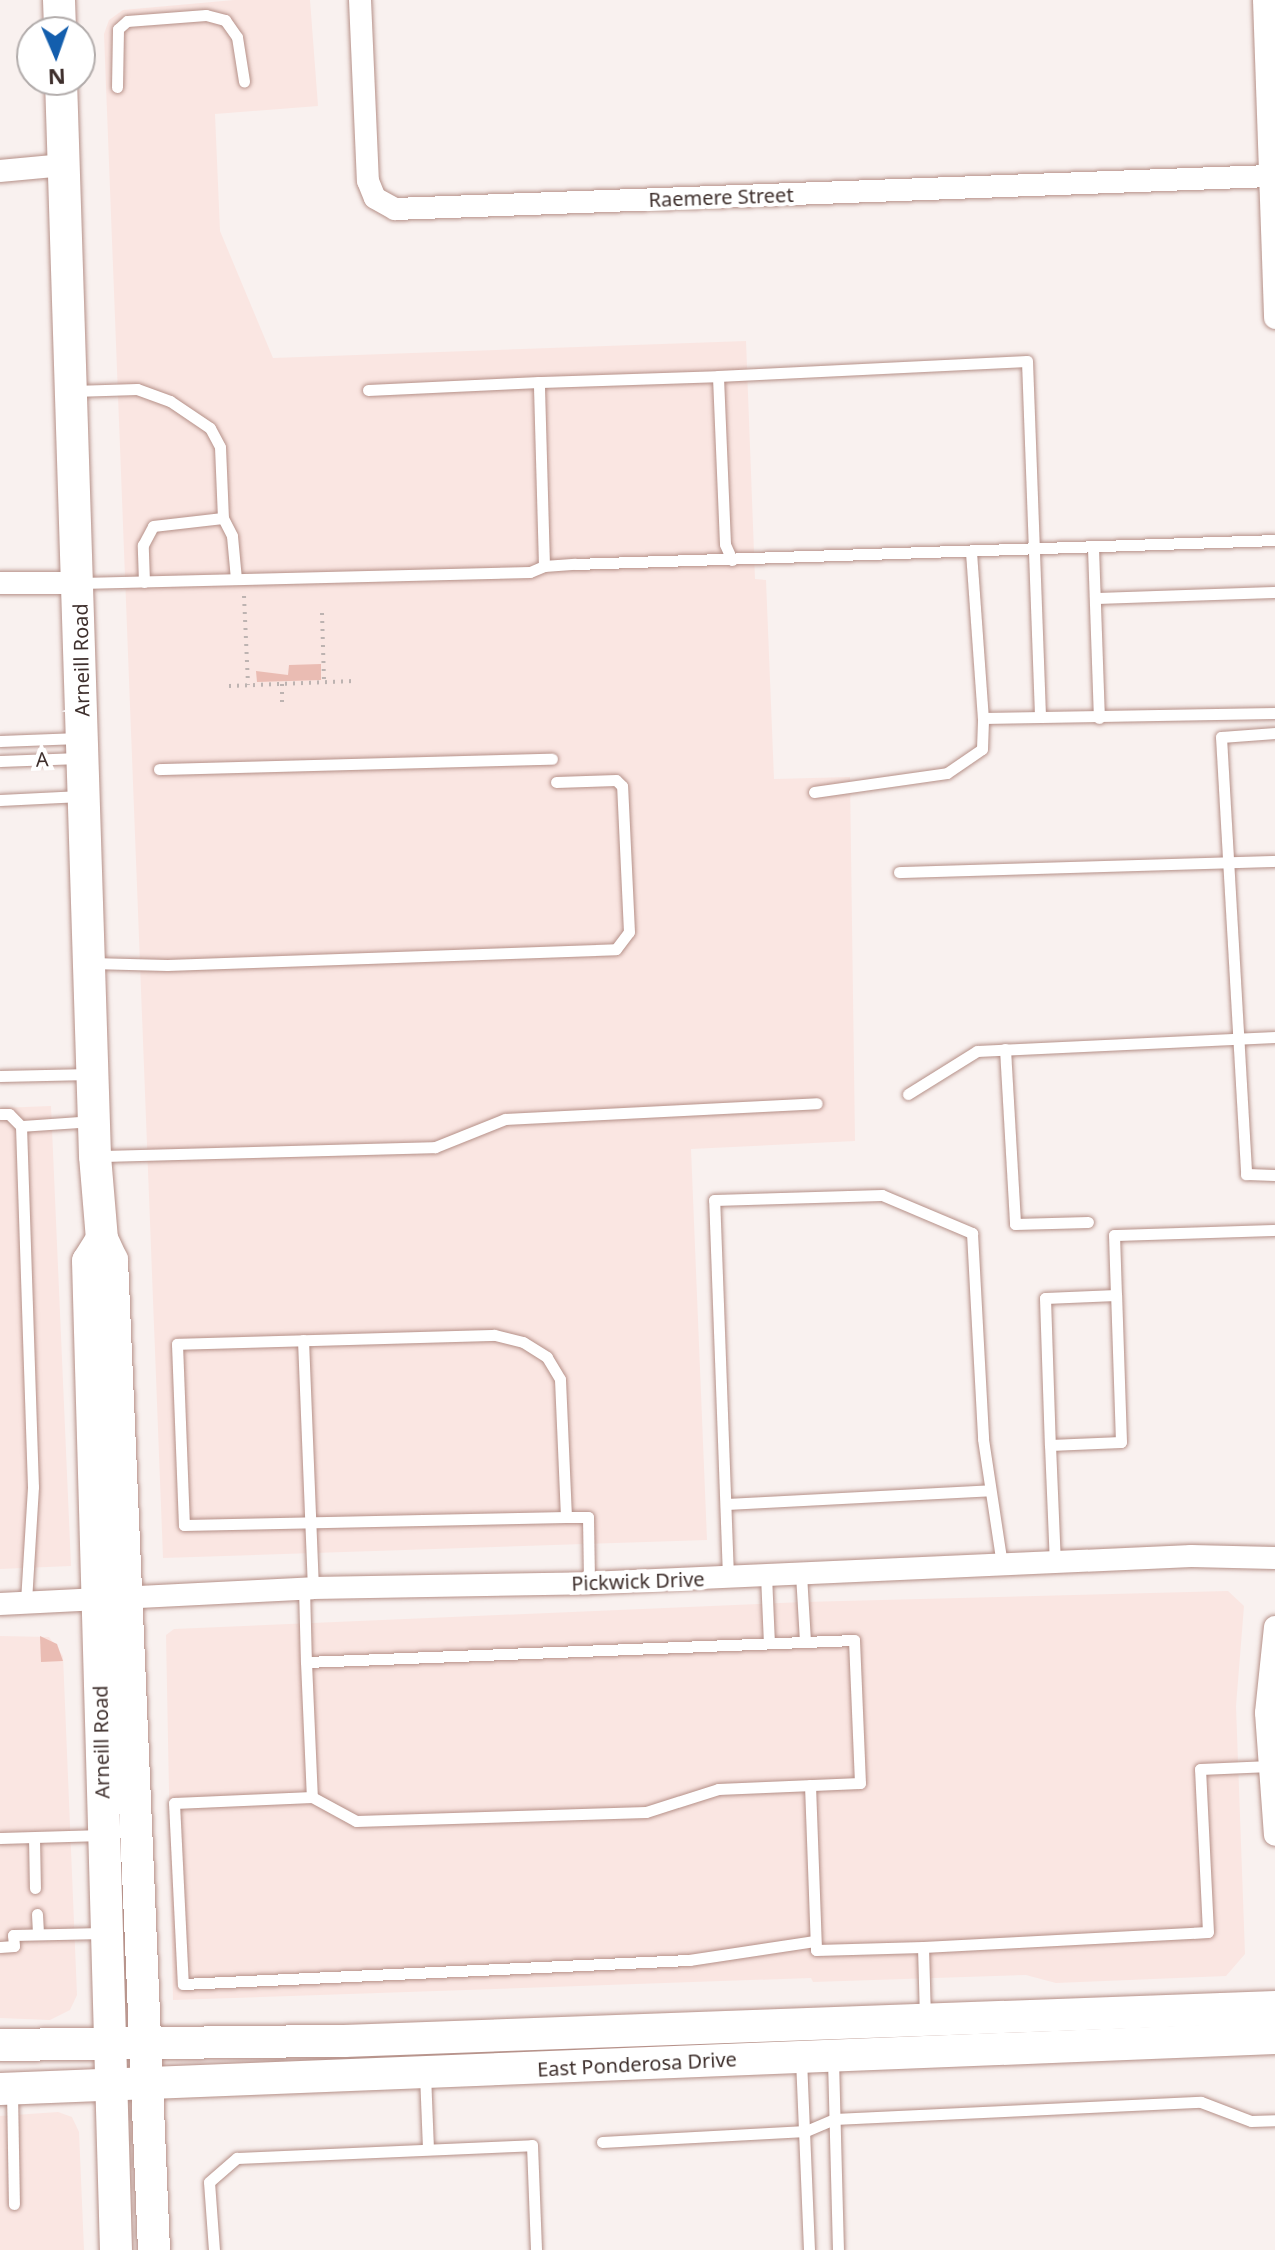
<!DOCTYPE html>
<html>
<head>
<meta charset="utf-8">
<style>
  body { margin:0 }
  #map { position:relative; width:1275px; height:2250px; overflow:hidden; background:#f9f1ef; font-family:"Noto Sans",sans-serif }
  div>[style] { position:absolute }
  .built>* { inset:0; background:#fae6e2 }
  .green>* { inset:0; background:#eabcb3 }
  .path>* { height:4px; margin-top:-2px; transform-origin:0; background:repeating-linear-gradient(90deg,#bdb3b1 0 2px,transparent 0 8px) }
  .roads { filter:drop-shadow(0 0 2px #b59088) drop-shadow(0 0 2px #b59088) }
  .lane>* { height:11px; margin:-5.5px; padding:0 5.5px; transform-origin:5.5px; border-radius:5.5px; background:#fff }
  .street>* { height:22px; margin:-11px; padding:0 11px; transform-origin:11px; border-radius:11px; background:#fff }
  .secondary>* { height:32px; margin:-16px; padding:0 16px; transform-origin:16px; border-radius:16px; background:#fff }
  span { translate:-50% -50%; white-space:nowrap; text-align:center; line-height:1.15; -webkit-text-stroke:8px #fff; paint-order:stroke }
  .street-label { font-size:20px; color:#3e2f2c }
  .north { position:absolute; left:16px; top:16px; width:80px; height:80px; box-sizing:border-box; background:#fff; border:2px solid #b2acab; border-radius:50%; rotate:178deg; font-size:22px; font-weight:700; line-height:32px; text-align:center; color:#3e2f2c }
  .north::after { content:''; display:block; margin:auto; width:28px; height:36px; background:#135ead; clip-path:polygon(50% 0,100% 100%,50% 72%,0 100%) }
</style>
</head>
<body>
<div id="map">
  <div class="built">
    <div style="clip-path:polygon(234px 0,310px 0,318px 106px,215px 114px,220px 231px,273px 358px,746px 341px,755px 579px,766px 580px,774px 779px,850px 777px,855px 1141px,691px 1149px,707px 1540px,163px 1558px,104px 34px,109px 20px,123px 10px)"></div>
    <div style="clip-path:polygon(51px 1106px,71px 1566px,0 1569px,0 1108px)"></div>
    <div style="clip-path:polygon(1228px 1591px,1244px 1606px,1236px 1706px,1245px 1954px,1226px 1976px,1056px 1983px,1026px 1975px,813px 1982px,811px 1978px,173px 2000px,166px 1635px,174px 1629px,804px 1602px)"></div>
    <div style="clip-path:polygon(0 1636px,49px 1637px,63px 1656px,77px 1995px,70px 2010px,50px 2020px,0 2018px)"></div>
    <div style="clip-path:polygon(58px 2112px,72px 2117px,79px 2132px,84px 2250px,0 2250px,0 2116px)"></div>
  </div>
  <div class="green">
    <div style="clip-path:polygon(321px 664px,321px 680px,257px 682px,256px 671px,288px 675px,289px 665px)"></div>
    <div style="clip-path:polygon(40px 1636px,57px 1644px,63px 1661px,41px 1662px)"></div>
  </div>
  <div class="path">
    <div style="left:244px;top:596px;width:89px;rotate:87.4deg"></div>
    <div style="left:322px;top:613px;width:69px;rotate:88.3deg"></div>
    <div style="left:282px;top:684px;width:19px;rotate:90deg"></div>
    <div style="left:229px;top:686px;width:125px;rotate:-2.3deg"></div>
  </div>
  <div class="roads">
    <div class="lane">
      <div style="left:117px;top:87px;width:58px;rotate:-89deg"></div>
      <div style="left:118px;top:29px;width:12px;rotate:-42deg"></div>
      <div style="left:127px;top:21px;width:79px;rotate:-4.3deg"></div>
      <div style="left:206px;top:15px;width:20px;rotate:15deg"></div>
      <div style="left:225px;top:20px;width:21px;rotate:55deg"></div>
      <div style="left:237px;top:37px;width:45px;rotate:81deg"></div>
      <div style="left:368px;top:390px;width:171px;rotate:-2.7deg"></div>
      <div style="left:73px;top:391px;width:64px;rotate:-1.8deg"></div>
      <div style="left:137px;top:389px;width:35px;rotate:20deg"></div>
      <div style="left:170px;top:401px;width:48px;rotate:34deg"></div>
      <div style="left:210px;top:428px;width:21px;rotate:62deg"></div>
      <div style="left:220px;top:447px;width:71px;rotate:87.6deg"></div>
      <div style="left:223px;top:518px;width:20px;rotate:63deg"></div>
      <div style="left:232px;top:536px;width:43px;rotate:84.7deg"></div>
      <div style="left:1093px;top:548px;width:170px;rotate:88deg"></div>
      <div style="left:971px;top:552px;width:166px;rotate:85.9deg"></div>
      <div style="left:983px;top:718px;width:292px;rotate:-1deg"></div>
      <div style="left:732px;top:560px;width:17px;rotate:-114deg"></div>
      <div style="left:725px;top:544px;width:168px;rotate:-92.4deg"></div>
      <div style="left:718px;top:376px;width:309px;rotate:-2.8deg"></div>
      <div style="left:1027px;top:361px;width:355px;rotate:87.9deg"></div>
      <div style="left:544px;top:566px;width:184px;rotate:-91.6deg"></div>
      <div style="left:539px;top:382px;width:179px;rotate:-1.9deg"></div>
      <div style="left:144px;top:582px;width:37px;rotate:-92deg"></div>
      <div style="left:143px;top:545px;width:21px;rotate:-62deg"></div>
      <div style="left:153px;top:526px;width:70px;rotate:-6.5deg"></div>
      <div style="left:80px;top:583px;width:450px;rotate:-1.4deg"></div>
      <div style="left:530px;top:572px;width:15px;rotate:-23deg"></div>
      <div style="left:544px;top:566px;width:31px;rotate:-4deg"></div>
      <div style="left:575px;top:564px;width:700px;rotate:-1.96deg"></div>
      <div style="left:1095px;top:598px;width:180px;rotate:-1.9deg"></div>
      <div style="left:1275px;top:733px;width:54px;rotate:175.8deg"></div>
      <div style="left:1221px;top:737px;width:438px;rotate:86.7deg"></div>
      <div style="left:1246px;top:1174px;width:29px;rotate:2deg"></div>
      <div style="left:0;top:741px;width:79px;rotate:-2.2deg"></div>
      <div style="left:0;top:761px;width:79px;rotate:-2.2deg"></div>
      <div style="left:159px;top:769px;width:393px;rotate:-1.5deg"></div>
      <div style="left:814px;top:792px;width:134px;rotate:-8.1deg"></div>
      <div style="left:947px;top:773px;width:42px;rotate:-34.4deg"></div>
      <div style="left:982px;top:749px;width:31px;rotate:-88deg"></div>
      <div style="left:0;top:800px;width:81px;rotate:-2.8deg"></div>
      <div style="left:899px;top:872px;width:376px;rotate:-1.7deg"></div>
      <div style="left:91px;top:963px;width:76px;rotate:1.5deg"></div>
      <div style="left:167px;top:965px;width:449px;rotate:-2deg"></div>
      <div style="left:616px;top:949px;width:21px;rotate:-53deg"></div>
      <div style="left:629px;top:932px;width:146px;rotate:-92.7deg"></div>
      <div style="left:622px;top:786px;width:8px;rotate:-135deg"></div>
      <div style="left:616px;top:780px;width:60px;rotate:178.1deg"></div>
      <div style="left:1005px;top:1049px;width:175px;rotate:86.7deg"></div>
      <div style="left:1015px;top:1224px;width:73px;rotate:-1.6deg"></div>
      <div style="left:0;top:1076px;width:91px;rotate:-1.3deg"></div>
      <div style="left:908px;top:1094px;width:81px;rotate:-31.9deg"></div>
      <div style="left:977px;top:1051px;width:298px;rotate:-2.7deg"></div>
      <div style="left:0;top:1114px;width:9px"></div>
      <div style="left:9px;top:1114px;width:17px;rotate:45deg"></div>
      <div style="left:21px;top:1126px;width:361px;rotate:88.1deg"></div>
      <div style="left:33px;top:1487px;width:116px;rotate:93.5deg"></div>
      <div style="left:21px;top:1126px;width:71px;rotate:-4deg"></div>
      <div style="left:99px;top:1156px;width:336px;rotate:-1.5deg"></div>
      <div style="left:435px;top:1147px;width:75px;rotate:-21.8deg"></div>
      <div style="left:505px;top:1119px;width:312px;rotate:-2.9deg"></div>
      <div style="left:1116px;top:1295px;width:60px;rotate:-91.9deg"></div>
      <div style="left:1114px;top:1235px;width:161px;rotate:-1.8deg"></div>
      <div style="left:303px;top:1340px;width:248px;rotate:87.7deg"></div>
      <div style="left:1050px;top:1445px;width:71px;rotate:-2.4deg"></div>
      <div style="left:1121px;top:1442px;width:147px;rotate:-91.9deg"></div>
      <div style="left:1116px;top:1295px;width:71px;rotate:177.6deg"></div>
      <div style="left:1045px;top:1298px;width:147px;rotate:88.1deg"></div>
      <div style="left:1050px;top:1445px;width:119px;rotate:87.6deg"></div>
      <div style="left:727px;top:1504px;width:263px;rotate:-3deg"></div>
      <div style="left:566px;top:1517px;width:138px;rotate:-92.5deg"></div>
      <div style="left:560px;top:1379px;width:26px;rotate:-121deg"></div>
      <div style="left:547px;top:1357px;width:28px;rotate:-148deg"></div>
      <div style="left:523px;top:1342px;width:30px;rotate:-166deg"></div>
      <div style="left:494px;top:1335px;width:317px;rotate:178.4deg"></div>
      <div style="left:177px;top:1344px;width:181px;rotate:87.8deg"></div>
      <div style="left:184px;top:1525px;width:382px;rotate:-1.2deg"></div>
      <div style="left:566px;top:1517px;width:22px"></div>
      <div style="left:588px;top:1517px;width:66px;rotate:89.1deg"></div>
      <div style="left:801px;top:1574px;width:68px;rotate:86.6deg"></div>
      <div style="left:766px;top:1575px;width:68px;rotate:87.5deg"></div>
      <div style="left:728px;top:1577px;width:377px;rotate:-92.1deg"></div>
      <div style="left:714px;top:1200px;width:168px;rotate:-1.7deg"></div>
      <div style="left:882px;top:1195px;width:98px;rotate:22.9deg"></div>
      <div style="left:972px;top:1233px;width:206px;rotate:86.9deg"></div>
      <div style="left:983px;top:1439px;width:127px;rotate:81.4deg"></div>
      <div style="left:304px;top:1588px;width:74px;rotate:88.5deg"></div>
      <div style="left:306px;top:1662px;width:135px;rotate:87.5deg"></div>
      <div style="left:312px;top:1797px;width:50px;rotate:28.6deg"></div>
      <div style="left:356px;top:1821px;width:290px;rotate:-1.8deg"></div>
      <div style="left:646px;top:1812px;width:76px;rotate:-17.7deg"></div>
      <div style="left:718px;top:1789px;width:142px;rotate:-2.4deg"></div>
      <div style="left:860px;top:1783px;width:143px;rotate:-92.4deg"></div>
      <div style="left:854px;top:1640px;width:548px;rotate:177.7deg"></div>
      <div style="left:810px;top:1785px;width:165px;rotate:87.9deg"></div>
      <div style="left:816px;top:1950px;width:107px;rotate:-1.6deg"></div>
      <div style="left:923px;top:1947px;width:71px;rotate:88.4deg"></div>
      <div style="left:312px;top:1797px;width:138px;rotate:177.5deg"></div>
      <div style="left:174px;top:1803px;width:181px;rotate:87.2deg"></div>
      <div style="left:183px;top:1984px;width:507px;rotate:-2.72deg"></div>
      <div style="left:689px;top:1960px;width:127px;rotate:-8.6deg"></div>
      <div style="left:0;top:1838px;width:103px;rotate:-1.7deg"></div>
      <div style="left:34px;top:1838px;width:50px;rotate:88.9deg"></div>
      <div style="left:37px;top:1914px;width:20px;rotate:87deg"></div>
      <div style="left:0;top:1947px;width:14px;rotate:-4deg"></div>
      <div style="left:14px;top:1946px;width:11px;rotate:-95deg"></div>
      <div style="left:13px;top:1935px;width:90px;rotate:-1.3deg"></div>
      <div style="left:923px;top:1947px;width:285px;rotate:-3deg"></div>
      <div style="left:1208px;top:1932px;width:163px;rotate:-92.8deg"></div>
      <div style="left:1200px;top:1769px;width:70px;rotate:-2.5deg"></div>
      <div style="left:801px;top:2059px;width:191px;rotate:87.6deg"></div>
      <div style="left:833px;top:2060px;width:190px;rotate:88.5deg"></div>
      <div style="left:425px;top:2074px;width:75px;rotate:87.7deg"></div>
      <div style="left:12px;top:2092px;width:112px;rotate:89deg"></div>
      <div style="left:602px;top:2142px;width:204px;rotate:-3.1deg"></div>
      <div style="left:806px;top:2131px;width:30px;rotate:-23deg"></div>
      <div style="left:834px;top:2119px;width:367px;rotate:-2.7deg"></div>
      <div style="left:1201px;top:2102px;width:53px;rotate:20.8deg"></div>
      <div style="left:1251px;top:2121px;width:24px;rotate:-2deg"></div>
      <div style="left:214px;top:2250px;width:68px;rotate:-94.2deg"></div>
      <div style="left:209px;top:2182px;width:37px;rotate:-41deg"></div>
      <div style="left:237px;top:2158px;width:295px;rotate:-2.5deg"></div>
      <div style="left:532px;top:2145px;width:105px;rotate:87.8deg"></div>
    </div>
    <div class="street">
      <div style="left:360px;top:0;width:181px;rotate:87.5deg"></div>
      <div style="left:368px;top:181px;width:18px;rotate:68deg"></div>
      <div style="left:375px;top:198px;width:23px;rotate:29deg"></div>
      <div style="left:395px;top:209px;width:875px;rotate:-2.16deg"></div>
      <div style="left:1264px;top:0;width:318px;rotate:88deg"></div>
      <div style="left:0;top:171px;width:64px;rotate:-5.4deg"></div>
      <div style="left:0;top:583px;width:79px"></div>
      <div style="left:0;top:1604px;width:313px;rotate:-2.9deg"></div>
      <div style="left:313px;top:1588px;width:276px;rotate:-1deg"></div>
      <div style="left:589px;top:1583px;width:603px;rotate:-2.57deg"></div>
      <div style="left:1191px;top:1556px;width:84px;rotate:1.4deg"></div>
      <div style="left:1275px;top:1627px;width:86px;rotate:96deg"></div>
      <div style="left:1266px;top:1713px;width:122px;rotate:85.8deg"></div>
    </div>
    <div class="secondary">
      <div style="left:59px;top:0;width:32px;rotate:88deg"></div>
      <div style="left:61px;top:80px;width:1077px;rotate:88.19deg"></div>
      <div style="left:95px;top:1156px;width:83px;rotate:85.2deg"></div>
      <div style="left:102px;top:1239px;width:23px;rotate:65deg"></div>
      <div style="left:112px;top:1260px;width:991px;rotate:87.57deg"></div>
      <div style="left:102px;top:1239px;width:26px;rotate:122deg"></div>
      <div style="left:88px;top:1261px;width:989px;rotate:88.38deg"></div>
      <div style="left:0;top:2045px;width:344px;rotate:-0.7deg"></div>
      <div style="left:344px;top:2041px;width:932px;rotate:-2.09deg"></div>
      <div style="left:0;top:2089px;width:1276px;rotate:-2.29deg"></div>
    </div>
  </div>
  <div class="street-label">
    <span style="left:721px;top:197px;rotate:-2deg">Raemere Street</span>
    <span style="left:81px;top:660px;rotate:-91deg">Arneill Road</span>
    <span style="left:42px;top:759px;rotate:-2deg">A</span>
    <span style="left:638px;top:1581px;rotate:-2deg">Pickwick Drive</span>
    <span style="left:101px;top:1742px;rotate:-91deg">Arneill Road</span>
    <span style="left:637px;top:2064px;rotate:-3deg">East Ponderosa Drive</span>
  </div>
  <div class="north">N</div>
</div>
</body>
</html>
